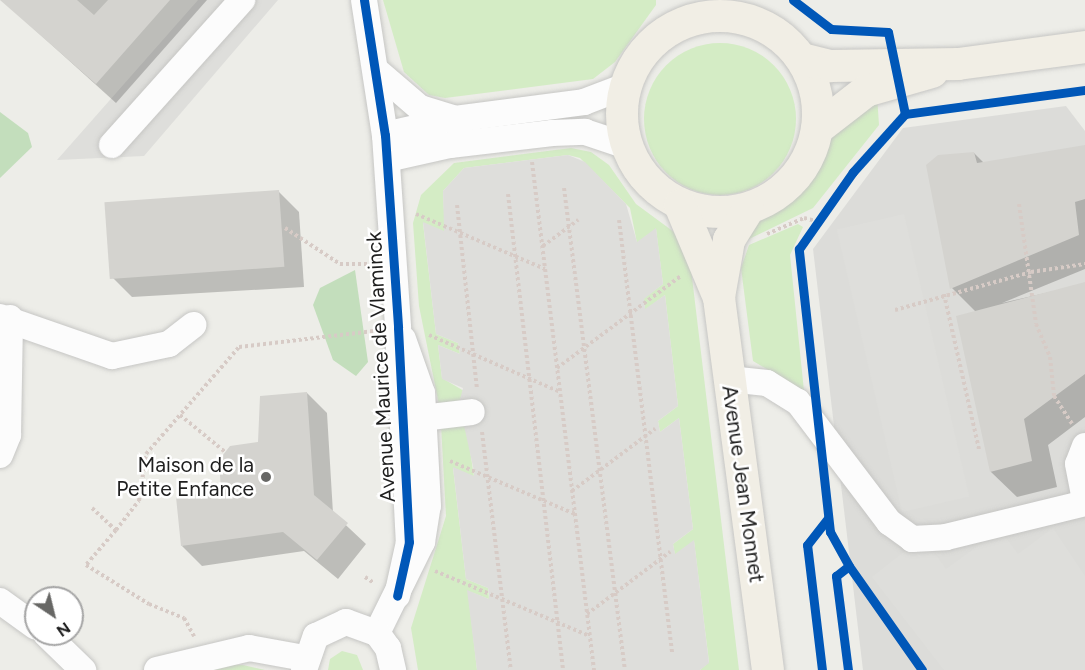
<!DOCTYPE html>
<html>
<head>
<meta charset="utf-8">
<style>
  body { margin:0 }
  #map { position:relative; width:1085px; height:670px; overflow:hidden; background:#edede8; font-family:Figtree,sans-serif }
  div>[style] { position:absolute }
  .residential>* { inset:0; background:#dcdcd9 }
  .grass>* { inset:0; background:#d4ecc5 }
  .round { border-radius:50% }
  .forest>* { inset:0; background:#c3debc }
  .parking>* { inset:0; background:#dededb; transform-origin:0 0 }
  .shadow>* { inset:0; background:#0003 }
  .building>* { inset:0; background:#d4d3cf; transform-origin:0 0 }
  .path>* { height:4px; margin-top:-2px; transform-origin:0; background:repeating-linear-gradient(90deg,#d7cbc6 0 3px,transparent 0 6px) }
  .roads { filter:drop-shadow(0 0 2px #c6c6c4) drop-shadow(0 0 2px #c6c6c4) }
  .minor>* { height:26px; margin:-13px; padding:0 13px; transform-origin:13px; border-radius:13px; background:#fcfcfc }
  .major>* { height:32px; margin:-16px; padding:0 16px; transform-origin:16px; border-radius:16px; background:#f1eee5 }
  .major>.ring { margin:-16px; padding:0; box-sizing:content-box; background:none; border:32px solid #f1eee5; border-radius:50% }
  .cycleway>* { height:9px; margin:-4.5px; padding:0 4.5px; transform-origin:4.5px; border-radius:4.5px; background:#0057b8 }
  .dots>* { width:16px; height:16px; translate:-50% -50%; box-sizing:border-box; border:3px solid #fff; border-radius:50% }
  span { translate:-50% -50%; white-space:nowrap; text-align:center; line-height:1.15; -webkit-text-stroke:5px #fff; paint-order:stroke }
  .street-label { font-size:21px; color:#1f1f1f }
  .poi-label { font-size:21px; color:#1f1f1f }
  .right { translate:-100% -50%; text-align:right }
  .north { position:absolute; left:24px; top:586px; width:60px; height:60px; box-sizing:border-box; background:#fff; border:2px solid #a5a5a5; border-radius:50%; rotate:145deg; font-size:16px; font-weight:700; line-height:24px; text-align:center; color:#1f1f1f }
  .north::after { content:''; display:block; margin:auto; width:21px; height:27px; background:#676765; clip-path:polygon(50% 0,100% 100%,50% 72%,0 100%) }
</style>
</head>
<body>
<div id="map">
  <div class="residential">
    <div style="clip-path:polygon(1066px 106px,1085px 131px,1085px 670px,863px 670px,813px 249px,903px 128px)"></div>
  </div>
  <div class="grass">
    <div style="clip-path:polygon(383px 0,656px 0,656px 5px,615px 62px,593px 79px,445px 98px,429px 95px,404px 72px)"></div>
    <div class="round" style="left:644px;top:43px;width:152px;height:152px"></div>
    <div style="clip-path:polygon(877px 95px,879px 125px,813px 208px,737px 245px,760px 220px,806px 185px,828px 139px)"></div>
    <div style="clip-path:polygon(571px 148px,591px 152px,609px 165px,636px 204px,674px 232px,691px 269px,739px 670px,700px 670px,709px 662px,694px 541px,675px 555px,673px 544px,693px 529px,679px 418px,660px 432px,658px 421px,678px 406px,665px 295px,645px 310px,644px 298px,663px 284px,656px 229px,637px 243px,630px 208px,580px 158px,568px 155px,464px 168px,443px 191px,445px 232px,423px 223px,436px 334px,458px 343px,460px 354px,438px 345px,442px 378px,464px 391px,459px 403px,439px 405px,419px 306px,413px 223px,421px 195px,454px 163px)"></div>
    <div style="clip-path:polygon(798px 224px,803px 227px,790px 255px,804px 391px,753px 361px,741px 268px,749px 245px)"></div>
    <div style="clip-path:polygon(466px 423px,474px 477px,453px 468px,466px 579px,488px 588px,489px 599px,468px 591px,477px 670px,418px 670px,411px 628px,446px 516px,441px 425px)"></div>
    <div style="clip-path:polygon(342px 651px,357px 655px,363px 670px,328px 670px,330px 659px)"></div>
    <div style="clip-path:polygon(222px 665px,243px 665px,265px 670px,211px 670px)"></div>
  </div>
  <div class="forest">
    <div style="clip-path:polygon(0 112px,28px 133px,32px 147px,0 178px)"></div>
    <div style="clip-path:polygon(355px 270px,368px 362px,356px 376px,333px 360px,313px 305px,320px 288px)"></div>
  </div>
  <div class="parking">
    <div style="clip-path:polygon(198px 0,278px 0,144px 156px,57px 160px)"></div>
    <div style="clip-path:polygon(568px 155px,585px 162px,626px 204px,637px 242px,656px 228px,663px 284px,644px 299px,645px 309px,665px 295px,678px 406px,658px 421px,660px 432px,679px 418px,693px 529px,673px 544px,675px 554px,694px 540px,709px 663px,700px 670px,477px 670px,467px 590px,489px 599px,489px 594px,488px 588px,466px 579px,453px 467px,474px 476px,474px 471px,459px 403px,463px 388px,442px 379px,438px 345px,460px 354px,458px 343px,436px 334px,423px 222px,444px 231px,443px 191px,464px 168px)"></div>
    <div style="left:904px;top:214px;width:290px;height:69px;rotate:77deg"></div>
    <div style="clip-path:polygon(1053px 528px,1085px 576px,1085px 670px,944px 670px,872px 577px,905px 551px,931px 548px,946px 569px,1000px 530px,1018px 554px)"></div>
  </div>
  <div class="shadow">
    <div style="clip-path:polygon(2px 0,207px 0,116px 103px)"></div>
    <div style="clip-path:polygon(1085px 146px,1085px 269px,1002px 303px,1085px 284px,1085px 417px,1048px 445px,1057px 487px,1017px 497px,991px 472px,976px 312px,952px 288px,974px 153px,984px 163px)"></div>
    <div style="clip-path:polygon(279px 192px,299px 212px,304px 287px,132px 297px,112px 277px)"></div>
    <div style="clip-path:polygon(307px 393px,327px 413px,333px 513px,366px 544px,338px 579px,304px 551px,202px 566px,182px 546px,259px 443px)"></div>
  </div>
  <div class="building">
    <div style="clip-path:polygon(0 0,77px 0,94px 15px,108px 0,170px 0,96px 84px)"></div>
    <div style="clip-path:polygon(1085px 145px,1085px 199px,1075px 202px,1079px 235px,950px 289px,926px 165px,938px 155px,974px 152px,977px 163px)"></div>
    <div style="left:279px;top:190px;width:77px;height:175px;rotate:86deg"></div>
    <div style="clip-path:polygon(1085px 282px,1085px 374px,1024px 419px,1032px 461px,990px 472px,956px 316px)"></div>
    <div style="clip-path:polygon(307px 392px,314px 495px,348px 523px,317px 560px,283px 532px,181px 546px,176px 497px,221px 491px,219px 460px,230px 446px,258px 442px,260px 396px)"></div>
  </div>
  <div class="path">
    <div style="left:532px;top:162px;width:512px;rotate:83.04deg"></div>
    <div style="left:564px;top:188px;width:486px;rotate:82.8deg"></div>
    <div style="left:508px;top:194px;width:479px;rotate:83.4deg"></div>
    <div style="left:1019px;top:204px;width:121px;rotate:81.9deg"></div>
    <div style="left:1036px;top:324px;width:36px;rotate:67deg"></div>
    <div style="left:1050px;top:357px;width:39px;rotate:84deg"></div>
    <div style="left:1054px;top:396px;width:33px;rotate:57deg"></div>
    <div style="left:457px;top:205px;width:185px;rotate:83.8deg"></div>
    <div style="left:416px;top:214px;width:140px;rotate:23.1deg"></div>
    <div style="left:619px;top:220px;width:437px;rotate:83deg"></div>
    <div style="left:285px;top:228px;width:66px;rotate:33.2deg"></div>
    <div style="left:340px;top:264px;width:28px"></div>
    <div style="left:767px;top:234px;width:40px;rotate:-23.4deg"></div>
    <div style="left:804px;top:218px;width:12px;rotate:14deg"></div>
    <div style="left:543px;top:246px;width:44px;rotate:-36.6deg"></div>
    <div style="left:944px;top:294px;width:159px;rotate:77.3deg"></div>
    <div style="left:895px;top:310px;width:141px;rotate:-15.6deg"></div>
    <div style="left:1031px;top:272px;width:55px;rotate:-8.4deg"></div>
    <div style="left:429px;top:335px;width:143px;rotate:23.5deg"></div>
    <div style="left:557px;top:368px;width:154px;rotate:-36.6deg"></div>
    <div style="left:180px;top:415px;width:58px;rotate:39.4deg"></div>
    <div style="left:482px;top:432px;width:240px;rotate:83.1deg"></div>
    <div style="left:450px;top:461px;width:136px;rotate:23deg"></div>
    <div style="left:825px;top:481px;width:51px;rotate:84.4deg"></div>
    <div style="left:830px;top:532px;width:39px;rotate:61deg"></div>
    <div style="left:849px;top:566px;width:16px;rotate:142deg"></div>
    <div style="left:836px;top:576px;width:95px;rotate:82.7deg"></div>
    <div style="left:572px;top:491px;width:104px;rotate:-36.8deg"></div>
    <div style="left:92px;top:508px;width:33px;rotate:43deg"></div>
    <div style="left:116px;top:530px;width:46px;rotate:130.6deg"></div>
    <div style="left:86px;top:565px;width:74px;rotate:31.8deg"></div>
    <div style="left:149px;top:604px;width:38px;rotate:22deg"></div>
    <div style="left:184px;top:618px;width:21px;rotate:61deg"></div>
    <div style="left:116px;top:530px;width:37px;rotate:-52deg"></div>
    <div style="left:139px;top:501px;width:48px;rotate:-81.5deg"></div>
    <div style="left:146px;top:454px;width:142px;rotate:-49deg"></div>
    <div style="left:239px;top:347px;width:136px;rotate:-6.8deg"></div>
    <div style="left:849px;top:566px;width:127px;rotate:54.9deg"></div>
    <div style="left:435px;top:571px;width:168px;rotate:22.8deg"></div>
    <div style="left:365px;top:577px;width:11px;rotate:34deg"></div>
    <div style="left:587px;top:614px;width:104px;rotate:-36.8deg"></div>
  </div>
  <div class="roads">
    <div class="minor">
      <div style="left:364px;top:0;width:137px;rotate:81.2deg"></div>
      <div style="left:385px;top:135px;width:193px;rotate:86.1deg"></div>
      <div style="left:398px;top:328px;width:214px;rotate:87.1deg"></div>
      <div style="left:409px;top:542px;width:55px;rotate:102.5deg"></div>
      <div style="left:378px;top:72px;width:55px;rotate:40.6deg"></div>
      <div style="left:420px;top:108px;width:34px;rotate:17deg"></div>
      <div style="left:385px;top:135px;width:72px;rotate:-12.9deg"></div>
      <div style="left:455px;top:119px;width:130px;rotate:-7.5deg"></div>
      <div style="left:584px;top:102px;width:45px;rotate:-20.9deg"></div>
      <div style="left:112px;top:145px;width:195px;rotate:-48.1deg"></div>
      <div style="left:387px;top:159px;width:65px;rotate:-12.5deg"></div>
      <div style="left:450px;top:145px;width:103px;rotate:-6.7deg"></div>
      <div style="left:552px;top:133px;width:33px;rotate:-2deg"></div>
      <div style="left:585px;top:132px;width:44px;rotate:18.4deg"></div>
      <div style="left:0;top:317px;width:119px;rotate:19.2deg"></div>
      <div style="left:112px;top:356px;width:58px;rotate:-11.9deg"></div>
      <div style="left:169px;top:344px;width:31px;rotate:-38deg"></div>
      <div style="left:729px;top:379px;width:38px;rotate:6deg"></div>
      <div style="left:767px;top:383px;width:36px;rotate:32deg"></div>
      <div style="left:798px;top:402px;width:151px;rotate:52.8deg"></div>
      <div style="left:889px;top:522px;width:29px;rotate:36deg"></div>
      <div style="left:912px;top:539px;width:34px;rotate:-3deg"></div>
      <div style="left:946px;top:537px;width:143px;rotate:-13.7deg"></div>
      <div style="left:412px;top:426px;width:13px;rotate:-39deg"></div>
      <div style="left:422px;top:418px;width:50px;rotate:-6.8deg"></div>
      <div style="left:1085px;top:446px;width:19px;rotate:111deg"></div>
      <div style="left:1078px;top:464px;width:38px;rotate:79deg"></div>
      <div style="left:0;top:455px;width:22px;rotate:-68deg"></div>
      <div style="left:8px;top:435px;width:117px;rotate:-89deg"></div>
      <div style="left:0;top:601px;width:44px;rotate:35.8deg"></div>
      <div style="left:377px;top:633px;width:102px;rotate:-63.7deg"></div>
      <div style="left:422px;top:542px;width:36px;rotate:-81deg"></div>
      <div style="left:428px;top:506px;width:113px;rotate:-93deg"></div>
      <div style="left:422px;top:393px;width:57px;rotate:-109.4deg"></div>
      <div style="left:46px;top:634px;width:52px;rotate:44.2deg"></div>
      <div style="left:157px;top:670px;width:95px;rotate:-13.4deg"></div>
      <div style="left:249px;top:648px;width:56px;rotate:10.3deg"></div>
      <div style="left:304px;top:670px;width:36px;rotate:-71deg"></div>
      <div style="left:316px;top:636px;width:33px;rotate:-25deg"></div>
      <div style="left:346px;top:622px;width:33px;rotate:20deg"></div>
      <div style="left:377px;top:633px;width:19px;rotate:54deg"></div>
      <div style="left:388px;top:648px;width:23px;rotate:77deg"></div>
    </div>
    <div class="major">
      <div class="ring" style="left:622px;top:16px;width:164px;height:164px"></div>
      <div style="left:802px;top:59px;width:30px;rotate:14deg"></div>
      <div style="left:831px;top:66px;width:127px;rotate:-0.9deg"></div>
      <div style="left:958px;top:64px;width:128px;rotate:-7.6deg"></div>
      <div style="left:817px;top:129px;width:62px;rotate:-37.8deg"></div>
      <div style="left:866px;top:91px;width:69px;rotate:-16.1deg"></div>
      <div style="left:680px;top:205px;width:101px;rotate:67.2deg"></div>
      <div style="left:719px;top:298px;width:375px;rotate:82.5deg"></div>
      <div style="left:719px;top:297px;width:58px;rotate:-80deg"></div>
      <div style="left:729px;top:240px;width:36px;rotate:-58deg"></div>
    </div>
  </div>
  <div class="cycleway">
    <div style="left:364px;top:0;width:137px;rotate:81.2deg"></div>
    <div style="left:385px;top:135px;width:193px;rotate:86.1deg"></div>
    <div style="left:398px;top:328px;width:214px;rotate:87.1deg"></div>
    <div style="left:409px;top:542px;width:55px;rotate:102.5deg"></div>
    <div style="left:793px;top:0;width:48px;rotate:37.3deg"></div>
    <div style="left:831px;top:29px;width:57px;rotate:3deg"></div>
    <div style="left:888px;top:32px;width:84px;rotate:78.3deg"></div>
    <div style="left:849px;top:566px;width:127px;rotate:54.9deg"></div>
    <div style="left:822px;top:670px;width:126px;rotate:-96.8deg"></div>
    <div style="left:807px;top:545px;width:34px;rotate:-52deg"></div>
    <div style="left:848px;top:670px;width:95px;rotate:-97.3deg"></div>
    <div style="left:836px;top:576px;width:16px;rotate:-38deg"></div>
    <div style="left:849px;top:566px;width:39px;rotate:-119deg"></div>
    <div style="left:830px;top:532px;width:285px;rotate:-96.3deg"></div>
    <div style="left:799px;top:249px;width:94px;rotate:-55deg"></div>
    <div style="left:853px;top:172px;width:78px;rotate:-48.1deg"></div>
    <div style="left:905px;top:114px;width:182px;rotate:-7.6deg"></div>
  </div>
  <div class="dots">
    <div style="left:266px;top:477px;background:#676765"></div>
  </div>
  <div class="street-label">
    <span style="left:381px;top:367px;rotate:-93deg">Avenue Maurice de Vlaminck</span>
    <span style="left:743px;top:484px;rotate:82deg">Avenue Jean Monnet</span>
  </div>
  <div class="poi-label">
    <span class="right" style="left:254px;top:477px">Maison de la<br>Petite Enfance</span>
  </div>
  <div class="north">N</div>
</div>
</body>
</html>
